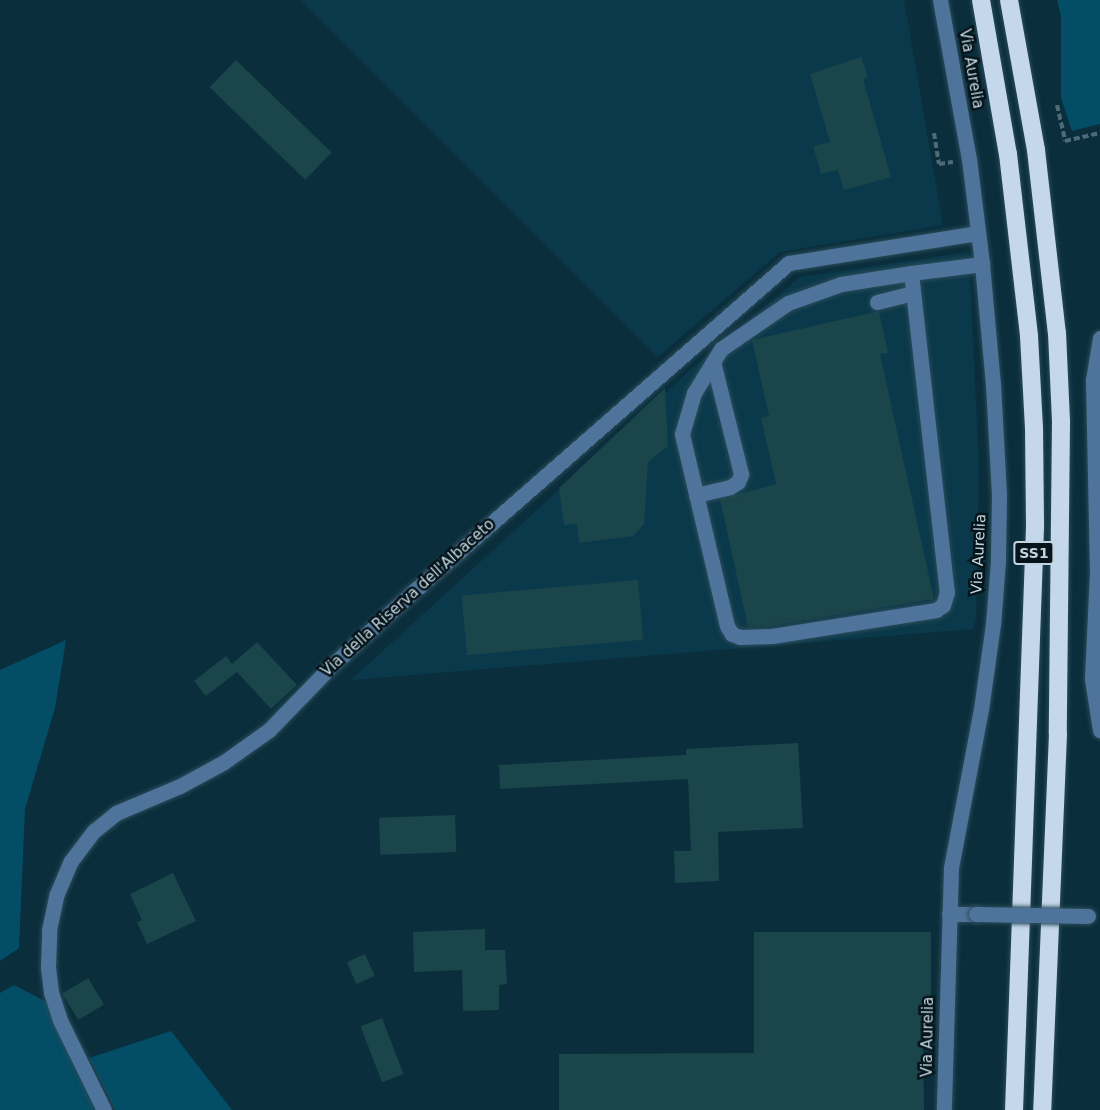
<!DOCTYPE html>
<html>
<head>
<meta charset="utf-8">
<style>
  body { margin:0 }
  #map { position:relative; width:1100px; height:1110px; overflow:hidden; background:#0a2e3c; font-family:"DejaVu Sans",sans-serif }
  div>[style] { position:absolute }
  .built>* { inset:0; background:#0a394b }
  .green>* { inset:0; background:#044d66 }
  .building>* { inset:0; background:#1a454a; transform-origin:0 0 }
  .path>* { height:4px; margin-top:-2px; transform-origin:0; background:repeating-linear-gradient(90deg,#4d6b77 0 6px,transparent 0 9px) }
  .roads { filter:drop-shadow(0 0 2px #2b4c59) drop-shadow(0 0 2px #2b4c59) }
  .minor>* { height:15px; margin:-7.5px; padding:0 7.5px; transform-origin:7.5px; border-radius:7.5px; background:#4f749c }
  .highway>* { height:18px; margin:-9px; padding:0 9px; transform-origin:9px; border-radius:9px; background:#c5d7eb }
  .bridges { filter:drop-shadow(0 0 2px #2b4c59) drop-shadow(0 0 2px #2b4c59) }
  .minor-bridge>* { height:15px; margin:-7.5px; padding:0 7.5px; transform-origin:7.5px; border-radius:7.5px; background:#4f749c }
  span { translate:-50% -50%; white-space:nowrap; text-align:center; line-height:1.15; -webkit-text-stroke:5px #06141b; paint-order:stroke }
  .shield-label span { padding:2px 4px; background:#06141b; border:2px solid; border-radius:4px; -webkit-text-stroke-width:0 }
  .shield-label { font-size:14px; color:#c2d5de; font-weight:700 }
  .street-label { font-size:15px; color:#c2d5de }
</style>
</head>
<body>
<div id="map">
  <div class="built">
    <div style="clip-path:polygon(301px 0,904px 0,943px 225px,780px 252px,658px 357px)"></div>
    <div style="clip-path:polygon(969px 252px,979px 466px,976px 620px,973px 629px,351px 680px,688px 372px,800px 277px)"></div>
  </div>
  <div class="green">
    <div style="clip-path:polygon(1057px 0,1100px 0,1100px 124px,1072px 131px,1061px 98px,1061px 16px)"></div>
    <div style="clip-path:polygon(66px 640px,55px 708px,25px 809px,19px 948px,0 961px,0 670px)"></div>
    <div style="clip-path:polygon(14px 985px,47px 1002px,99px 1110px,0 1110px,0 993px)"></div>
    <div style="clip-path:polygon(171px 1031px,232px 1110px,115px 1110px,89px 1058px)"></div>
  </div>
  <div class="building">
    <div style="clip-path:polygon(861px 57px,868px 77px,863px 79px,891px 177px,844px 190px,838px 170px,821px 174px,813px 146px,830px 142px,810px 74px)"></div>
    <div style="left:236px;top:60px;width:133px;height:38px;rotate:44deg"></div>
    <div style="clip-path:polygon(879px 311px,888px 353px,880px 354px,934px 599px,771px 626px,748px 627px,720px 499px,776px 484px,761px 418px,769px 416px,752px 340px)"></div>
    <div style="clip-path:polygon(665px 388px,668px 446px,648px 462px,644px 524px,633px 536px,579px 543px,577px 524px,564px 525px,559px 488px)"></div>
    <div style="left:638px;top:580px;width:60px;height:177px;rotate:85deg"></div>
    <div style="clip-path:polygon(257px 642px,297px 685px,271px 709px,237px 672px,206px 696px,194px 681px,226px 656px,232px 664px)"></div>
    <div style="clip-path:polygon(798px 743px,803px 828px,718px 832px,719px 881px,675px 883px,674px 851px,691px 851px,688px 779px,500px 789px,499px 765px,686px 755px,686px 749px)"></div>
    <div style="left:455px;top:815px;width:37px;height:76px;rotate:88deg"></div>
    <div style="clip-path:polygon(173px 873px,196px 921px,147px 944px,137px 922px,142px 920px,130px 894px)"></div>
    <div style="clip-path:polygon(485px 929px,485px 950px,505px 950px,507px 984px,499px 985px,499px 1010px,463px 1011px,462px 970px,414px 972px,413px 932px)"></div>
    <div style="clip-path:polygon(754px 932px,931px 932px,931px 1040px,923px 1040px,924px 1110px,559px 1110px,559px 1054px,754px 1053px)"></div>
    <div style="left:365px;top:954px;width:24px;height:20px;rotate:66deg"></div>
    <div style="left:88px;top:978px;width:31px;height:30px;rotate:59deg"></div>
    <div style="left:382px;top:1018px;width:60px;height:23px;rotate:69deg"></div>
  </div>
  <div class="path">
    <div style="left:1057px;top:105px;width:37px;rotate:77deg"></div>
    <div style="left:1065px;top:141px;width:36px;rotate:-13deg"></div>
    <div style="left:934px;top:133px;width:31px;rotate:81deg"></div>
    <div style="left:939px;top:164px;width:14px;rotate:-8deg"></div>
  </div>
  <div class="roads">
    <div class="minor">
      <div style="left:940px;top:0;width:162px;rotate:79.7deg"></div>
      <div style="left:969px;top:159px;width:106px;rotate:82.9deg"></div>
      <div style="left:982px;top:264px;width:121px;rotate:84.8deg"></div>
      <div style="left:993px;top:384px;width:110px;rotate:86.9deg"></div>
      <div style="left:999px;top:494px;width:67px;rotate:90.9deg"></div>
      <div style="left:998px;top:561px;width:63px;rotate:94.5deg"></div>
      <div style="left:993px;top:624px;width:86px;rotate:98deg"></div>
      <div style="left:981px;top:709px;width:162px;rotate:100.7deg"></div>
      <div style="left:951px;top:868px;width:242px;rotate:91.7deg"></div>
      <div style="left:911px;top:273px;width:321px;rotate:83.6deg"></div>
      <div style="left:947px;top:592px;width:14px;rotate:107deg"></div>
      <div style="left:943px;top:605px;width:9px;rotate:144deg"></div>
      <div style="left:936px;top:610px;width:166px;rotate:171deg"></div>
      <div style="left:772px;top:636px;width:32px;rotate:178deg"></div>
      <div style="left:740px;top:637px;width:9px;rotate:-159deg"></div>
      <div style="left:732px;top:634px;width:9px;rotate:-122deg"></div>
      <div style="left:727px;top:626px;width:197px;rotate:-103.2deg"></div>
      <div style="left:682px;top:434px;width:43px;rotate:-73.7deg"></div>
      <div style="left:694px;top:393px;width:52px;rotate:-58.5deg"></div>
      <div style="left:721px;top:349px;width:81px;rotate:-34.5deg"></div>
      <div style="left:788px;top:303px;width:56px;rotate:-19.7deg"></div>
      <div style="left:841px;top:284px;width:71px;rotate:-8.9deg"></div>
      <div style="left:911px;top:273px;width:72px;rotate:-7.2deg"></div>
      <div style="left:877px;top:302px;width:37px;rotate:-14deg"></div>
      <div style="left:1100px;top:338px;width:43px;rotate:99.5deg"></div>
      <div style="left:1093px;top:380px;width:192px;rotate:88.8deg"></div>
      <div style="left:1097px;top:572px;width:107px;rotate:92.7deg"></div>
      <div style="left:1092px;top:679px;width:52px;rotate:81.1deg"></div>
      <div style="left:696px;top:495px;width:35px;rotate:-13deg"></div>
      <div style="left:730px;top:487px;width:9px;rotate:-32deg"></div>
      <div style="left:738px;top:482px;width:9px;rotate:-69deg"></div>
      <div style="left:741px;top:474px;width:115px;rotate:-104deg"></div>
      <div style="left:949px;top:914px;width:27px"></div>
      <div style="left:104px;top:1110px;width:100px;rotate:-116.1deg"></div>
      <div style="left:60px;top:1020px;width:29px;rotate:-108deg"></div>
      <div style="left:51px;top:992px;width:25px;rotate:-97deg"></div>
      <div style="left:48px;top:967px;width:37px;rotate:-88deg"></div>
      <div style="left:49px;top:930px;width:35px;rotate:-78deg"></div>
      <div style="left:56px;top:896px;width:38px;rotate:-67deg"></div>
      <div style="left:71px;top:861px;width:38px;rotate:-53deg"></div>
      <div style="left:94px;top:831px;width:28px;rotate:-39deg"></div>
      <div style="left:116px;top:813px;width:69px;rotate:-22.9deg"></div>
      <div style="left:180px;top:786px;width:50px;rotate:-28.6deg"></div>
      <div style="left:224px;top:762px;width:55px;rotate:-35.4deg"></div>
      <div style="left:269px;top:730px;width:86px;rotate:-45.9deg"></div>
      <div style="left:329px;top:668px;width:115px;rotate:-42.2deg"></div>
      <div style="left:414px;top:591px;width:498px;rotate:-41.2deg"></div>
      <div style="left:789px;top:263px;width:191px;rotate:-9deg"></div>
    </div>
    <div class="highway">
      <div style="left:981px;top:0;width:156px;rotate:80.1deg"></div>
      <div style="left:1008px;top:154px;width:183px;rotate:83.4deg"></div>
      <div style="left:1029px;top:336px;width:92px;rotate:86.9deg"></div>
      <div style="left:1034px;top:428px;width:99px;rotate:89.4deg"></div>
      <div style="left:1035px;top:527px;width:583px;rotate:92.06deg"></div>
      <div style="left:1009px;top:0;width:152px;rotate:79.8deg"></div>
      <div style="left:1036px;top:150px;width:184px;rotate:83.5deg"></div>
      <div style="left:1057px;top:333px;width:89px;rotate:87.4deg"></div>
      <div style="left:1061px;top:422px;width:312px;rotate:90.6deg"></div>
      <div style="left:1058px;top:734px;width:376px;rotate:92.4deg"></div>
    </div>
  </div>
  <div class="bridges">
    <div class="minor-bridge">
      <div style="left:976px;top:914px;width:112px;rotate:1deg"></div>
    </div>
  </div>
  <div class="shield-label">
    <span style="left:1034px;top:553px">SS1</span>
  </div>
  <div class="street-label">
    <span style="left:971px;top:69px;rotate:80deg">Via Aurelia</span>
    <span style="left:979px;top:554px;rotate:-87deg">Via Aurelia</span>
    <span style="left:408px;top:598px;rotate:-42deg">Via della Riserva dell'Albaceto</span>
    <span style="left:928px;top:1037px;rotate:-89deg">Via Aurelia</span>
  </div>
</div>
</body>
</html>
